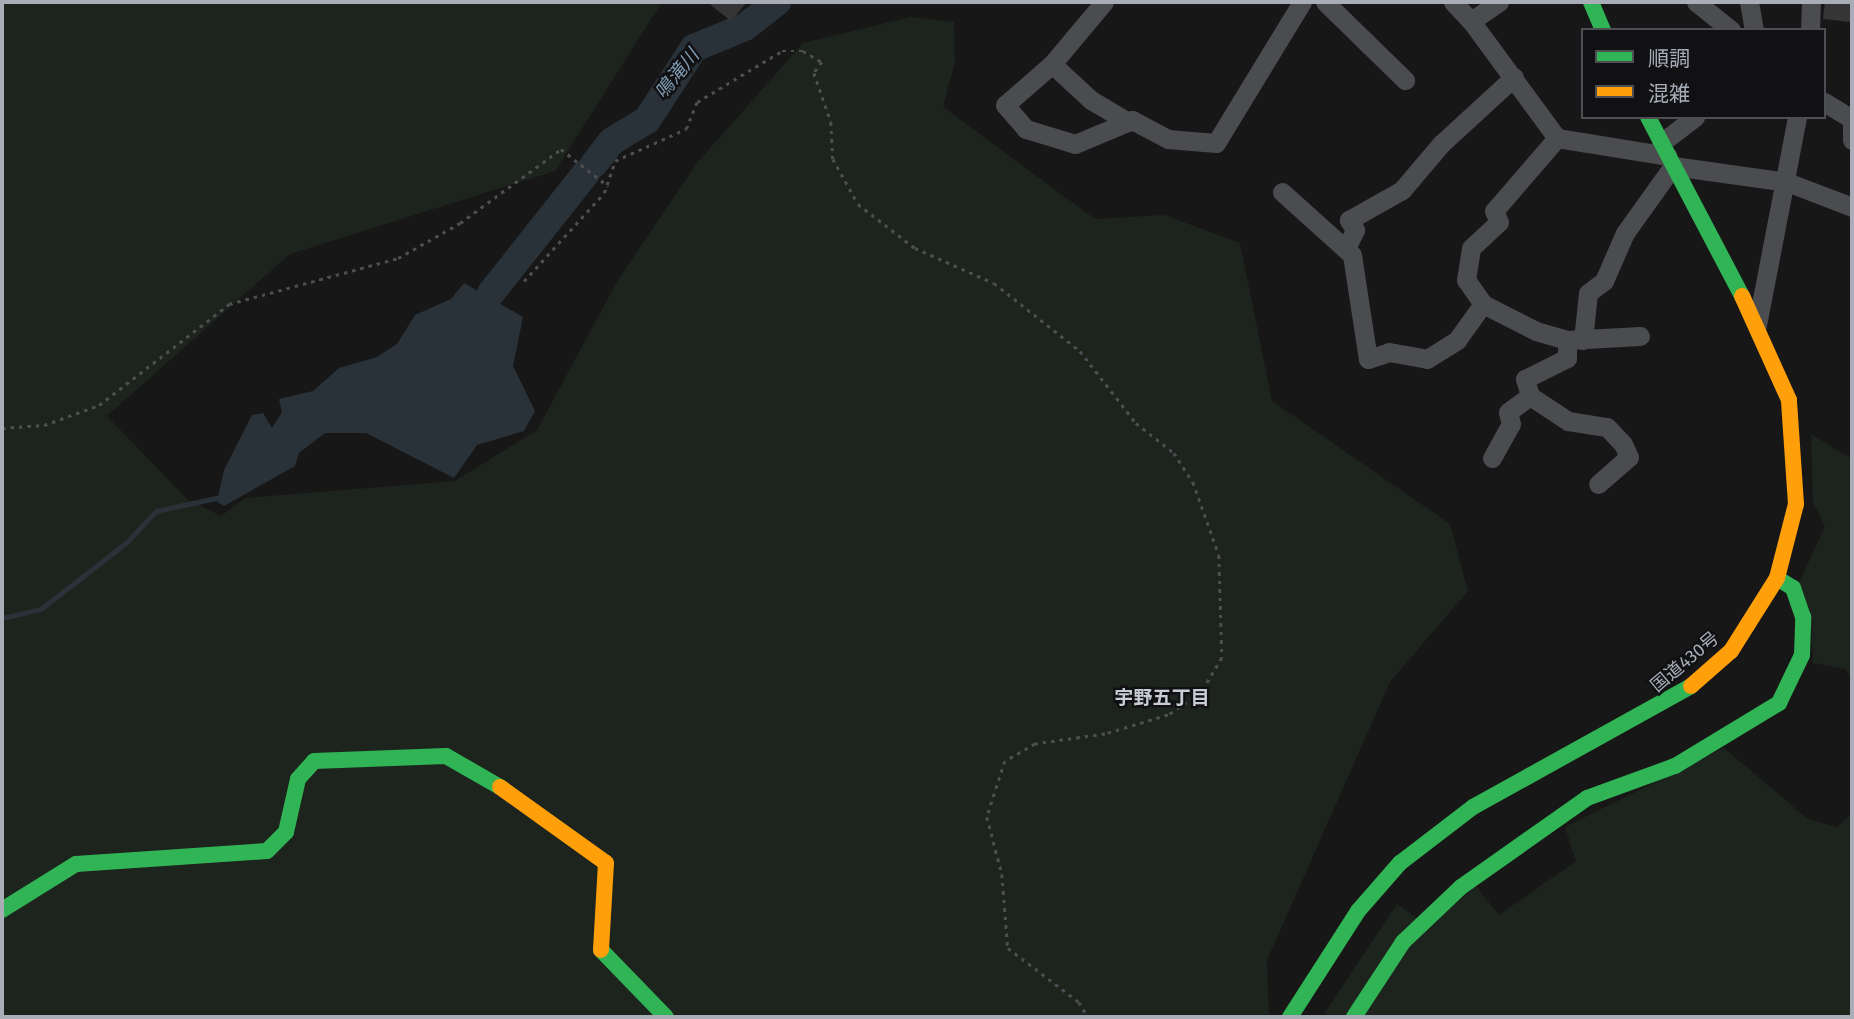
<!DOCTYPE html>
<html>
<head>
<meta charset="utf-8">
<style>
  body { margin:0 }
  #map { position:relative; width:1854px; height:1019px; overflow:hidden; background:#171717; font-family:"Fira Sans","Noto Sans JP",sans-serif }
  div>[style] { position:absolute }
  .green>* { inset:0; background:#1d241e }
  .water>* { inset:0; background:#2a3239 }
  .stream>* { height:4.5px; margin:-2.25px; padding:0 2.25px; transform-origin:2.25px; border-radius:2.25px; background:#2a3239 }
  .river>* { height:28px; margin:-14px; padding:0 14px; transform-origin:14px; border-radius:14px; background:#2a3239 }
  .building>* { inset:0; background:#353536 }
  .path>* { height:2.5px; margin-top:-1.25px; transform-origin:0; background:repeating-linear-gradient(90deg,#4d4e52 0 3.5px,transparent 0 8.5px) }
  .street>* { height:19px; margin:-9.5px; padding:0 9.5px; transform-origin:9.5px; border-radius:9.5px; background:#4b4c50 }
  .fast>* { height:16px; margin:-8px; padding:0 8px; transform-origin:8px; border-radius:8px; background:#30b455 }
  .slow>* { height:16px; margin:-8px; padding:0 8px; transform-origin:8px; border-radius:8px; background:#ff9f0a }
  span { translate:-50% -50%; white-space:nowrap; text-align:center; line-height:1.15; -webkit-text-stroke:5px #111113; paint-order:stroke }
  .street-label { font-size:18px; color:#a8adb8 }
  .water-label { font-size:19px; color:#7f9bb3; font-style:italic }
  .neighbourhood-label { font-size:19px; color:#c9ccd4; font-weight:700 }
  .frame { position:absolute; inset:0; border:4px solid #a8adb8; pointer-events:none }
  .legend { position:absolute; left:1581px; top:28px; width:245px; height:91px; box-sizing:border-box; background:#111113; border:2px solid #4d4f55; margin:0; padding:9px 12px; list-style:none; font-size:21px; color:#a8adb8 }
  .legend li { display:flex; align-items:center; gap:14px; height:35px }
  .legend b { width:35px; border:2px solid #4d4f55 }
</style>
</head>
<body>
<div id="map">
  <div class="green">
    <div style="clip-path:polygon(2px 2px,662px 2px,555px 171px,290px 254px,107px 416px,188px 500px,221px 516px,245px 498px,455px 481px,537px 430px,618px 280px,697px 163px,803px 43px,911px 17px,954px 22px,955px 61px,943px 107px,1095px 219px,1164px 215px,1240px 243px,1272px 401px,1450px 524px,1468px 591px,1390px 682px,1267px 960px,1269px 1017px,2px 1017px)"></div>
    <div style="clip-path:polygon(1811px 434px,1852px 459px,1852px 678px,1845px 669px,1813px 663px,1811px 615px,1799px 583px,1825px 526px,1813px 502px)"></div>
    <div style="clip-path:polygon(1724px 748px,1808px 819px,1837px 827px,1852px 813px,1852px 1017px,1322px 1017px,1397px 904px,1429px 927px,1476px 886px,1499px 915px,1576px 861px,1565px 827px)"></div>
  </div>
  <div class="water">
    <div style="clip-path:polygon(464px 283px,523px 317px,513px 366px,535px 411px,524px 431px,477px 445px,454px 478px,366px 433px,325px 433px,299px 453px,295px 466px,224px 506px,217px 502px,224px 470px,252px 415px,263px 413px,272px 428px,282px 412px,279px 399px,313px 391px,339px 368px,377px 357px,397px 344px,415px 315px,451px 299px)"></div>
  </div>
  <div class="stream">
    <div style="left:2px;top:618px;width:40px;rotate:-13deg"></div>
    <div style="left:41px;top:609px;width:109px;rotate:-37.9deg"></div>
    <div style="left:127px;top:542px;width:42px;rotate:-46.9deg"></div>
    <div style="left:156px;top:511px;width:66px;rotate:-12.2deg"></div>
  </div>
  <div class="river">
    <div style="left:594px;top:164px;width:29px;rotate:-52deg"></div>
    <div style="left:612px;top:141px;width:41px;rotate:-31deg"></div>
    <div style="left:647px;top:120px;width:86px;rotate:-56.9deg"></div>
    <div style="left:694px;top:48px;width:55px;rotate:-22.4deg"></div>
    <div style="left:745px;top:27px;width:41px;rotate:-38deg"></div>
    <div style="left:491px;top:293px;width:154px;rotate:-51.6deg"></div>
  </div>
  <div class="building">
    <div style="clip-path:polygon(707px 2px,747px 2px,731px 21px)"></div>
    <div style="clip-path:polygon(1825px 2px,1852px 2px,1850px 22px,1823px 19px)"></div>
  </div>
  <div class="path">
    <div style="left:524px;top:281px;width:119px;rotate:-47.7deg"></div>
    <div style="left:604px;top:193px;width:34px;rotate:-71deg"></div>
    <div style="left:615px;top:161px;width:78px;rotate:-24.3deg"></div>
    <div style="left:686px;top:129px;width:29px;rotate:-68deg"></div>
    <div style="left:697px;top:102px;width:99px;rotate:-31deg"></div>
    <div style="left:782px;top:51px;width:21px"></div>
    <div style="left:803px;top:51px;width:22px;rotate:30deg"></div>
    <div style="left:822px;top:62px;width:14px;rotate:126deg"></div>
    <div style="left:814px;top:73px;width:52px;rotate:70.9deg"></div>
    <div style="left:831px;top:122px;width:37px;rotate:87deg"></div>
    <div style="left:833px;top:159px;width:51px;rotate:60.9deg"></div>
    <div style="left:858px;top:204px;width:72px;rotate:37.7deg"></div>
    <div style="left:915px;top:248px;width:86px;rotate:23.9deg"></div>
    <div style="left:994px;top:283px;width:110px;rotate:38.3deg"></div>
    <div style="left:1080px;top:351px;width:91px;rotate:52.1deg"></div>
    <div style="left:1136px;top:423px;width:48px;rotate:38.3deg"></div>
    <div style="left:1174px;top:453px;width:35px;rotate:57deg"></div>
    <div style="left:1193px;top:482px;width:77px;rotate:70.4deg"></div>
    <div style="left:1219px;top:555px;width:103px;rotate:88.3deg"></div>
    <div style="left:1222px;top:658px;width:41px;rotate:121deg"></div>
    <div style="left:1201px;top:693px;width:40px;rotate:146deg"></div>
    <div style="left:1168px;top:715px;width:66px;rotate:163.2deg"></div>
    <div style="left:1105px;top:734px;width:71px;rotate:171.9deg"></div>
    <div style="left:1035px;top:744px;width:34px;rotate:150deg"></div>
    <div style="left:1005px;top:761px;width:59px;rotate:107.8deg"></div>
    <div style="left:987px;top:817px;width:59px;rotate:75.3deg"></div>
    <div style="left:1002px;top:874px;width:74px;rotate:85.4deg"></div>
    <div style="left:1008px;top:948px;width:89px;rotate:37.3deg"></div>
    <div style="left:1079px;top:1002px;width:17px;rotate:59deg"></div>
    <div style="left:2px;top:428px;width:42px;rotate:-4.1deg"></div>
    <div style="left:44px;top:425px;width:59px;rotate:-20deg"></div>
    <div style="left:99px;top:405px;width:165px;rotate:-37.8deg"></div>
    <div style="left:229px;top:304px;width:175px;rotate:-15.2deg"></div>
    <div style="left:398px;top:258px;width:71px;rotate:-29.4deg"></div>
    <div style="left:460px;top:223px;width:125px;rotate:-36.2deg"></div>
    <div style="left:561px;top:149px;width:60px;rotate:38.2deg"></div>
  </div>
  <div class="street">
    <div style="left:1104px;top:2px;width:81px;rotate:130deg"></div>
    <div style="left:1052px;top:64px;width:62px;rotate:138.9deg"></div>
    <div style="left:1005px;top:105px;width:32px;rotate:49deg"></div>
    <div style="left:1026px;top:129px;width:51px;rotate:17deg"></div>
    <div style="left:1075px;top:144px;width:62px;rotate:-22.8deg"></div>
    <div style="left:1132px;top:120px;width:41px;rotate:27.8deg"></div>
    <div style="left:1168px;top:139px;width:48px;rotate:4.8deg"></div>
    <div style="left:1216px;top:143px;width:165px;rotate:-58.6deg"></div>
    <div style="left:1325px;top:2px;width:112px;rotate:44.3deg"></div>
    <div style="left:1453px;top:2px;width:26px;rotate:47deg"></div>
    <div style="left:1471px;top:21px;width:34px;rotate:-34deg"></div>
    <div style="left:1696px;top:2px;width:45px;rotate:38.7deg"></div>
    <div style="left:1749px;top:2px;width:28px;rotate:80deg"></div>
    <div style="left:1471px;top:21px;width:145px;rotate:53.7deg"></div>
    <div style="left:1810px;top:30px;width:28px;rotate:-88deg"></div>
    <div style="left:1052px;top:64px;width:53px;rotate:42.7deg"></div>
    <div style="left:1091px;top:100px;width:43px;rotate:30.7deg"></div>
    <div style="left:1824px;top:102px;width:33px;rotate:31deg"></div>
    <div style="left:1852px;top:119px;width:21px;rotate:90deg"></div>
    <div style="left:1661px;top:143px;width:43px;rotate:-37.4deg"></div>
    <div style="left:1282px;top:192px;width:94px;rotate:42deg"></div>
    <div style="left:1352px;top:255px;width:105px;rotate:81.3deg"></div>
    <div style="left:1368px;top:359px;width:22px;rotate:-18deg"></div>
    <div style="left:1389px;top:352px;width:39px;rotate:10deg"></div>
    <div style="left:1427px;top:359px;width:36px;rotate:-32deg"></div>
    <div style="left:1457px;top:340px;width:44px;rotate:-54.2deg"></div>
    <div style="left:1347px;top:246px;width:18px;rotate:-63deg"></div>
    <div style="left:1355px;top:230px;width:12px;rotate:-121deg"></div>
    <div style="left:1349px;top:220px;width:61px;rotate:-29.5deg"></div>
    <div style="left:1402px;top:190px;width:60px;rotate:-49.7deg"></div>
    <div style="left:1441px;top:144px;width:99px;rotate:-42.5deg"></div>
    <div style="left:1757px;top:325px;width:212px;rotate:-79.1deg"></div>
    <div style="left:1640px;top:336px;width:73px;rotate:176.9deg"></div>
    <div style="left:1567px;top:340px;width:32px;rotate:-164deg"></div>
    <div style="left:1536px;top:331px;width:59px;rotate:-153deg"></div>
    <div style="left:1483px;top:304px;width:29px;rotate:-125deg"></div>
    <div style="left:1466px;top:280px;width:32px;rotate:-81deg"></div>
    <div style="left:1471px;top:248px;width:38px;rotate:-43deg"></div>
    <div style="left:1499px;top:222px;width:12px;rotate:-114deg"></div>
    <div style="left:1494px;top:211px;width:96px;rotate:-49.2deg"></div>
    <div style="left:1557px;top:138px;width:112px;rotate:9.2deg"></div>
    <div style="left:1583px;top:340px;width:47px;rotate:-83.9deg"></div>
    <div style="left:1588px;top:293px;width:20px;rotate:-37deg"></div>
    <div style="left:1604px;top:281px;width:52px;rotate:-66.4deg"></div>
    <div style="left:1625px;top:233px;width:82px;rotate:-54.4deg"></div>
    <div style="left:1673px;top:166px;width:115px;rotate:8deg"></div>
    <div style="left:1787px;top:182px;width:70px;rotate:21deg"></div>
    <div style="left:1530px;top:396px;width:45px;rotate:33.3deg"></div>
    <div style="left:1568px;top:421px;width:39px;rotate:9deg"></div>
    <div style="left:1607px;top:427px;width:23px;rotate:47deg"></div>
    <div style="left:1623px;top:444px;width:14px;rotate:65deg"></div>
    <div style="left:1629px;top:457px;width:41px;rotate:138.9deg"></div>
    <div style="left:1492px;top:458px;width:39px;rotate:-61deg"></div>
    <div style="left:1511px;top:424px;width:12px;rotate:-104deg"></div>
    <div style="left:1508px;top:412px;width:27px;rotate:-36deg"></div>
    <div style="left:1530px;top:396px;width:18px;rotate:-106deg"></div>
    <div style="left:1525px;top:379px;width:47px;rotate:-26.6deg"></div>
    <div style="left:1567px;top:358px;width:18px;rotate:-90deg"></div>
  </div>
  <div class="fast">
    <div style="left:1591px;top:2px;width:30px;rotate:67deg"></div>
    <div style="left:1648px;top:117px;width:202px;rotate:62.3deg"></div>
    <div style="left:2px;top:910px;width:87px;rotate:-31.9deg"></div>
    <div style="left:76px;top:864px;width:191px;rotate:-3.9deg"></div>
    <div style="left:267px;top:851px;width:27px;rotate:-45deg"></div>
    <div style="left:286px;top:832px;width:54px;rotate:-77.2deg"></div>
    <div style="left:298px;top:779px;width:24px;rotate:-48deg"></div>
    <div style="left:314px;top:761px;width:132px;rotate:-2.2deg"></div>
    <div style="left:446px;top:756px;width:62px;rotate:29.9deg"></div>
    <div style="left:601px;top:950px;width:93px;rotate:45.9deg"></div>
    <div style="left:1290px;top:1017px;width:126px;rotate:-57.3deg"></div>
    <div style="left:1358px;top:911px;width:64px;rotate:-48.8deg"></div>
    <div style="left:1400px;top:863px;width:92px;rotate:-37.5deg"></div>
    <div style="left:1473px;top:807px;width:249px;rotate:-29deg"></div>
    <div style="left:1354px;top:1017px;width:90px;rotate:-56.8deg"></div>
    <div style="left:1403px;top:942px;width:80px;rotate:-43.5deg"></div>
    <div style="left:1461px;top:887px;width:154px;rotate:-35.2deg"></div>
    <div style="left:1587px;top:798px;width:94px;rotate:-20deg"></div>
    <div style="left:1675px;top:766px;width:122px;rotate:-31.2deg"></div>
    <div style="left:1779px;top:703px;width:53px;rotate:-64.4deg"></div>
    <div style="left:1802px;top:655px;width:38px;rotate:-88deg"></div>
    <div style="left:1803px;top:617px;width:31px;rotate:-109deg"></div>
    <div style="left:1793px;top:588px;width:19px;rotate:-148deg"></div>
  </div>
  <div class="slow">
    <div style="left:1691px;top:686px;width:53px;rotate:-41.2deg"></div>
    <div style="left:1731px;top:651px;width:86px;rotate:-57.8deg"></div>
    <div style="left:1777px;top:578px;width:76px;rotate:-75.6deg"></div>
    <div style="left:1796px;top:504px;width:104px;rotate:-93.9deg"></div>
    <div style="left:1789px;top:400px;width:114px;rotate:-114.3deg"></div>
    <div style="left:500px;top:787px;width:130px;rotate:35.6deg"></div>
    <div style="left:606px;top:863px;width:87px;rotate:93.3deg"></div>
  </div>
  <div class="street-label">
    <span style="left:1685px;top:662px;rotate:-40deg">国道430号</span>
  </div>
  <div class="water-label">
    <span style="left:677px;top:74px;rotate:-51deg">鳴滝川</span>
  </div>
  <div class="neighbourhood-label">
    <span style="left:1162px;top:698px">宇野五丁目</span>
  </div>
  <div class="frame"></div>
  <ul class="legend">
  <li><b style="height:9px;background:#30b455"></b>順調</li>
  <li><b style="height:9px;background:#ff9f0a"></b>混雑</li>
  </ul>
</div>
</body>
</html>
